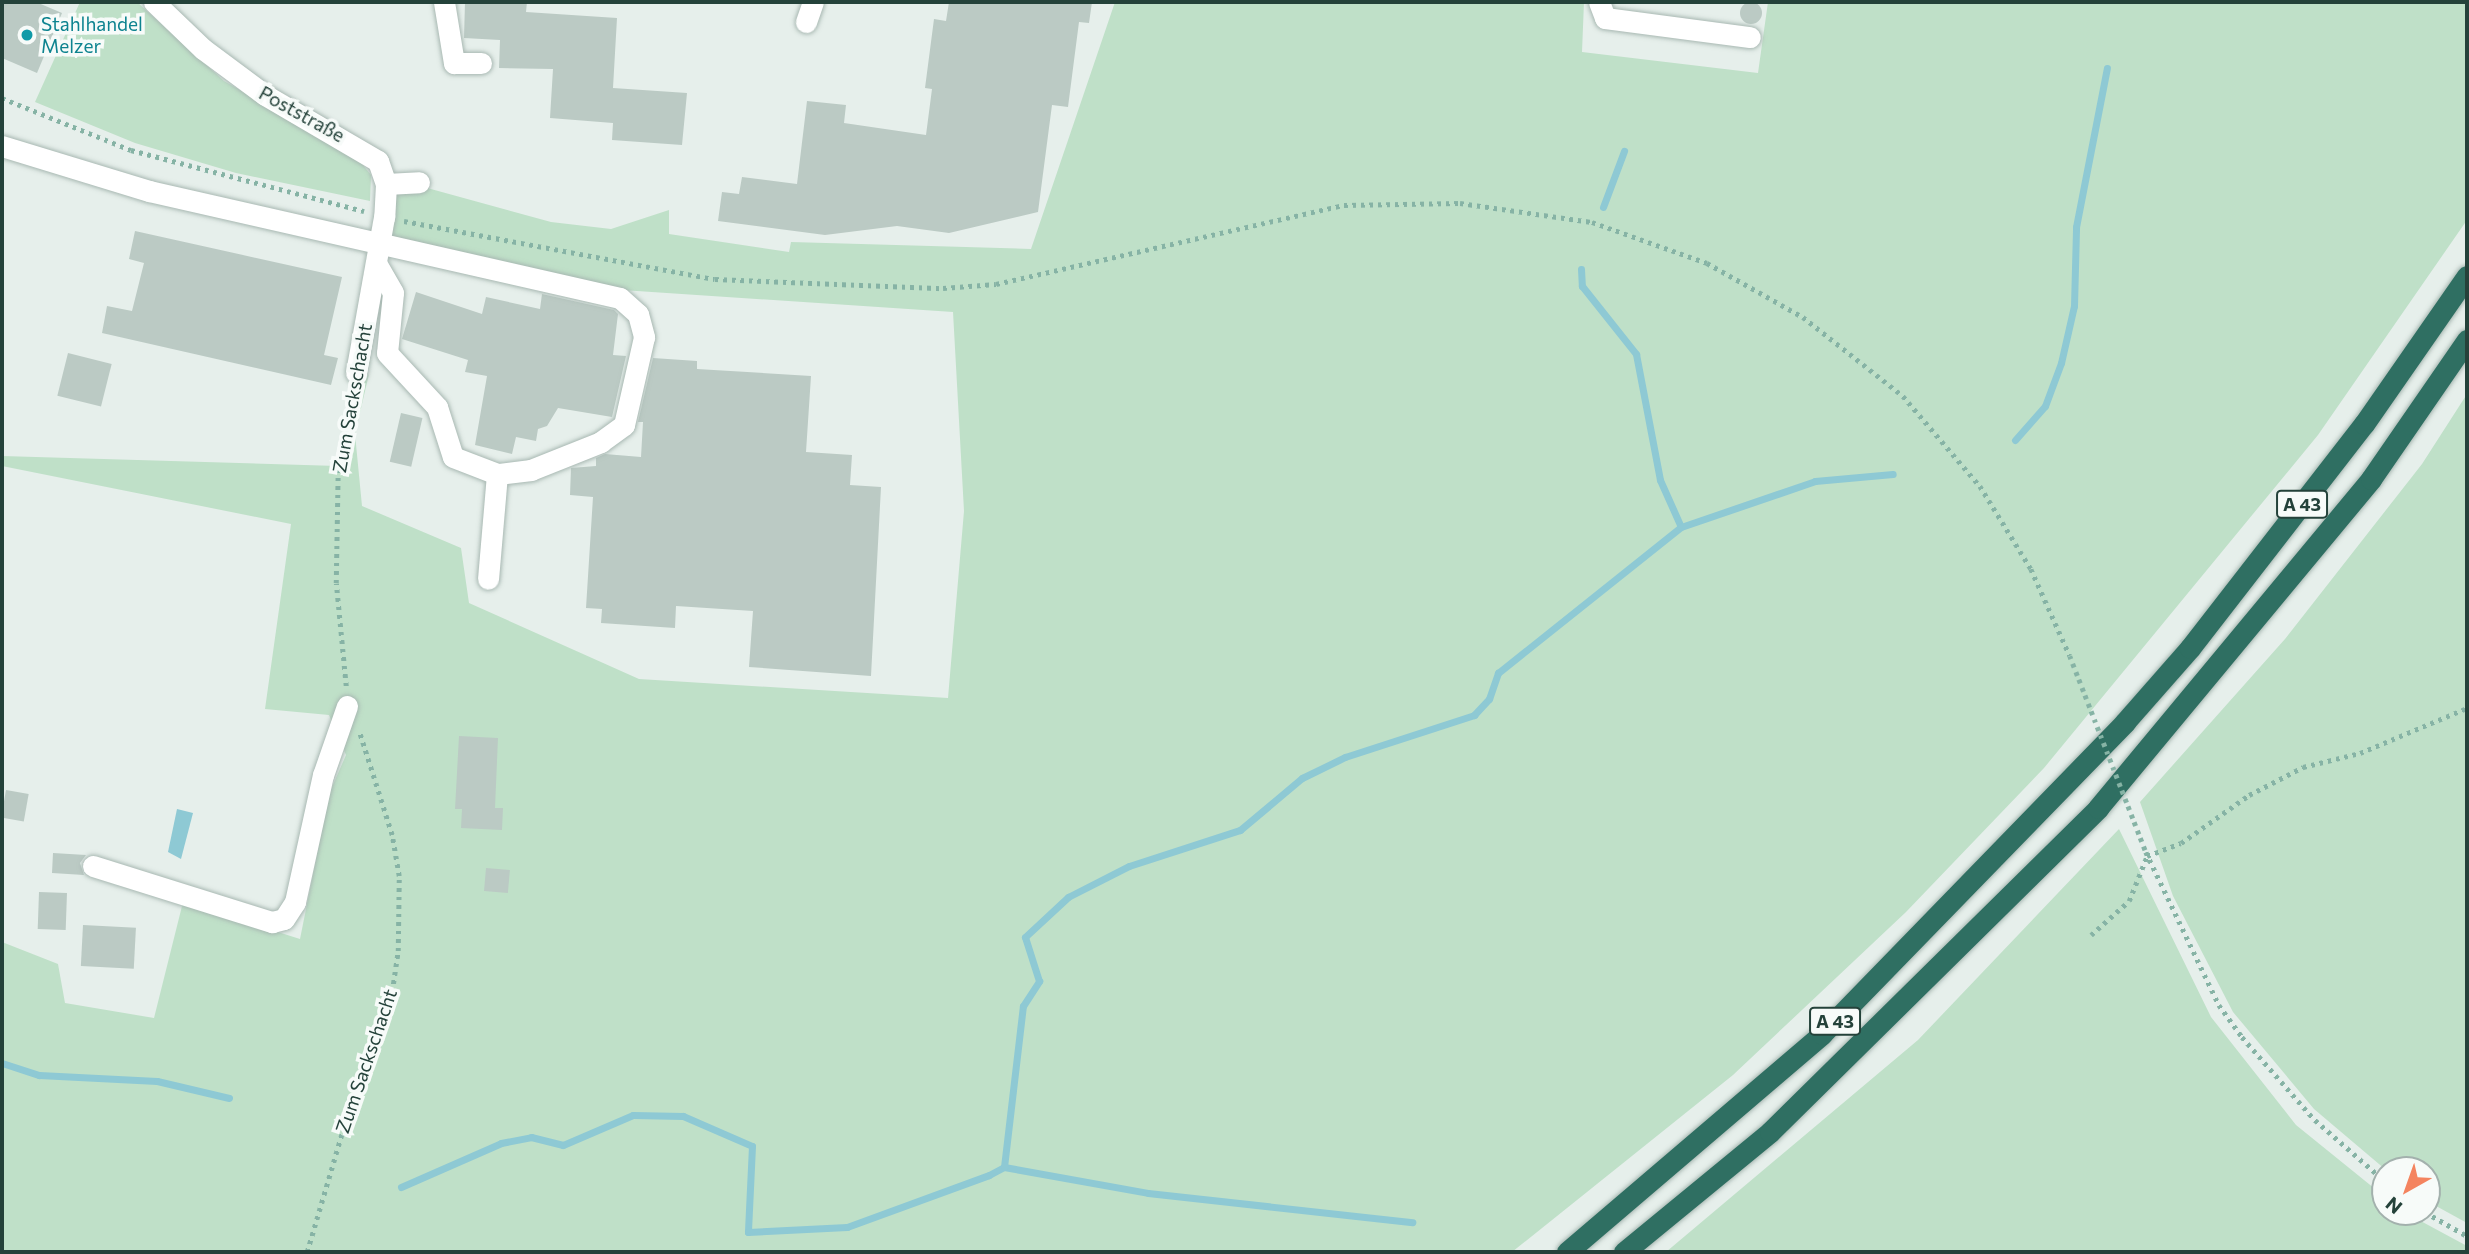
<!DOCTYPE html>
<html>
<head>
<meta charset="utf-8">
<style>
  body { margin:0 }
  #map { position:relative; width:2469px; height:1254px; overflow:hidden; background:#e6efeb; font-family:Commissioner,sans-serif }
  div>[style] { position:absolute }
  .green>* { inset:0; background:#bfe0c8 }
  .water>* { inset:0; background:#8ec9d4 }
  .stream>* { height:7px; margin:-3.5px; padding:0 3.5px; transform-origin:3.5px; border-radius:3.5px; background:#8ec9d4 }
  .building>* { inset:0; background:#bbcac4; transform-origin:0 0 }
  .round { border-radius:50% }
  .path>* { height:4.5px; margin-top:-2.25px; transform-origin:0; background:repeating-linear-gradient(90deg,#86b3a5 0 3.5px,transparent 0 8.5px) }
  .roads { filter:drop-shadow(0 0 2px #a8b8b2) drop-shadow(0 0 2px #a8b8b2) }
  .minor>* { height:21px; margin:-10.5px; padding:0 10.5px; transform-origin:10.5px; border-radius:10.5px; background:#fff }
  .highway>* { height:21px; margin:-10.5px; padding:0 10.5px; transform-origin:10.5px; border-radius:10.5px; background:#2f6f62 }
  .path-bridge>* { height:4.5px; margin-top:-2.25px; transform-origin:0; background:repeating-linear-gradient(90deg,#86b3a5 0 3.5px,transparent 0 8.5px) }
  .dots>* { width:19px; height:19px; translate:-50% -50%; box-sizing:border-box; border:4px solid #f7fbf9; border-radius:50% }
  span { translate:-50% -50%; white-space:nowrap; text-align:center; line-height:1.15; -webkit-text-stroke:7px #f7fbf9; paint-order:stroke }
  .shield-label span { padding:2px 5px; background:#f7fbf9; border:2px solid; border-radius:5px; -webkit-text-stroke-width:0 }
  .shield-label { font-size:18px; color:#24423a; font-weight:700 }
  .culture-label { font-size:19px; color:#0d838f }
  .left { translate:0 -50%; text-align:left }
  .street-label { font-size:19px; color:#24423a }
  .frame { position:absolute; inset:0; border:4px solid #24423a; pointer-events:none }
  .north { position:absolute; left:2371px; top:1156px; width:70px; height:70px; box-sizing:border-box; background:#f7fbf9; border:2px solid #a3b1ad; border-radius:50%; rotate:220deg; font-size:19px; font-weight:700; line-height:28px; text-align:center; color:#24423a }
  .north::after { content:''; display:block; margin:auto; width:24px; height:32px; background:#f4845f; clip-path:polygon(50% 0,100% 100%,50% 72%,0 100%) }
</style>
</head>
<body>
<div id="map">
  <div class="green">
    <div style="clip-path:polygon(80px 2px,137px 2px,224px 81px,354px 154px,371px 175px,370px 201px,236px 173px,135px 143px,35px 102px)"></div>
    <div style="clip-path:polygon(1115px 2px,1584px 2px,1582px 52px,1758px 73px,1768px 2px,2467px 2px,2467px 220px,2318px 435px,2044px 768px,1906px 912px,1733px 1075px,1512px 1252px,2px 1252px,2px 942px,58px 964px,65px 1003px,154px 1018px,183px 902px,300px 939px,329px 794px,346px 755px,329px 715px,265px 709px,291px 524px,2px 466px,2px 456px,338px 466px,355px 389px,369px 374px,355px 434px,362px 506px,461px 548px,469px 603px,639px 679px,948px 698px,964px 511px,953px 312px,607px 289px,387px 235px,397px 189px,420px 186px,551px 222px,611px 229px,669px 210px,669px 234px,789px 252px,791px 242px,1031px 249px)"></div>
    <div style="clip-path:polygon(2467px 394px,2467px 1223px,2427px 1201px,2427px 1170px,2386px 1170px,2314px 1109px,2233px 1012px,2173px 896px,2140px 802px,2285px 639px,2422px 464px)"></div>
    <div style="clip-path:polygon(2119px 829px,2211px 1017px,2296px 1125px,2385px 1197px,2385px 1212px,2404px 1212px,2467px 1246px,2467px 1252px,1666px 1252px,1918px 1040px)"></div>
  </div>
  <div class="water">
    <div style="clip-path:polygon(177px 809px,193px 813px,181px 859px,168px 852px)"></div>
  </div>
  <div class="stream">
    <div style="left:1603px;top:207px;width:60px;rotate:-69.4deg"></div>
    <div style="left:1581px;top:269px;width:17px;rotate:87deg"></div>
    <div style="left:1582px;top:286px;width:87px;rotate:51.5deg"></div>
    <div style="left:1636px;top:354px;width:128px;rotate:79.2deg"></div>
    <div style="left:1660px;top:480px;width:51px;rotate:65.9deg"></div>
    <div style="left:2015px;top:440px;width:45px;rotate:-48.6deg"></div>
    <div style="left:2045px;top:406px;width:46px;rotate:-69.6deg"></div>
    <div style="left:2061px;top:363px;width:58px;rotate:-77.2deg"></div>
    <div style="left:2074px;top:306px;width:79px;rotate:-88.5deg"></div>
    <div style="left:2076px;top:227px;width:162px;rotate:-79deg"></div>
    <div style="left:2px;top:1063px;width:39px;rotate:18deg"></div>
    <div style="left:39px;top:1075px;width:118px;rotate:2.9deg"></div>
    <div style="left:157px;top:1081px;width:74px;rotate:13.3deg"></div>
    <div style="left:1004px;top:1167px;width:146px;rotate:10.2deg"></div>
    <div style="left:1148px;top:1193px;width:266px;rotate:6.3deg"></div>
    <div style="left:401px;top:1187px;width:109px;rotate:-23.7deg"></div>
    <div style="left:501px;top:1143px;width:31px;rotate:-11deg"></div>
    <div style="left:531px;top:1137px;width:33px;rotate:14deg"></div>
    <div style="left:563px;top:1145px;width:76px;rotate:-23.2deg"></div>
    <div style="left:633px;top:1115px;width:50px;rotate:1.1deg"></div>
    <div style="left:683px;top:1116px;width:75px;rotate:23.5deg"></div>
    <div style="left:752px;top:1146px;width:86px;rotate:92.7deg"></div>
    <div style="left:748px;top:1232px;width:99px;rotate:-2.9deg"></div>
    <div style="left:847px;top:1227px;width:151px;rotate:-20.1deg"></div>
    <div style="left:989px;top:1175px;width:17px;rotate:-28deg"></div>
    <div style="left:1004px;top:1167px;width:162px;rotate:-83.3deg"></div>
    <div style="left:1023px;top:1006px;width:30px;rotate:-57deg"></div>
    <div style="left:1039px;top:981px;width:46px;rotate:-107.7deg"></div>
    <div style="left:1025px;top:937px;width:59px;rotate:-42.9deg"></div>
    <div style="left:1068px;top:897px;width:68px;rotate:-26.9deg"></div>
    <div style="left:1129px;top:866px;width:117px;rotate:-18deg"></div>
    <div style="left:1240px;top:830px;width:81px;rotate:-40deg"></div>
    <div style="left:1302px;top:778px;width:48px;rotate:-26deg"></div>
    <div style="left:1345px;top:757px;width:136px;rotate:-18deg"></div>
    <div style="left:1474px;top:715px;width:22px;rotate:-47deg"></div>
    <div style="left:1489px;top:699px;width:28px;rotate:-71deg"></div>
    <div style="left:1498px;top:673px;width:234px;rotate:-38.6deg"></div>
    <div style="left:1681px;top:527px;width:142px;rotate:-18.9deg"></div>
    <div style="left:1815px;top:481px;width:78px;rotate:-5.1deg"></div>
  </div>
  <div class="building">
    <div class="round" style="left:1740px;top:2px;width:22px;height:22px"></div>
    <div style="clip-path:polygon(2px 2px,36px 2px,62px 13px,37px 73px,2px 58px)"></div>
    <div style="clip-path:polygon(465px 2px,527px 2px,526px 12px,617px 18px,613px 88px,687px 93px,682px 145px,612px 140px,613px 123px,550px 118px,553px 69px,499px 68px,500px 40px,464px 38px)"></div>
    <div style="clip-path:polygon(949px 2px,1092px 2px,1089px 23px,1079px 22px,1068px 107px,1052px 105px,1038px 212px,949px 233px,897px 226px,825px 235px,718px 221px,722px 192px,739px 194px,742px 177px,797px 184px,807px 101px,846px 105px,844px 123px,926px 135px,932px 89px,925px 88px,934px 19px,946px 21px)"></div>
    <div style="clip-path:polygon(135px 231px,342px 277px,324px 355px,338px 358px,331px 385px,102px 333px,107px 306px,132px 311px,144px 263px,129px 259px)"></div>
    <div style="clip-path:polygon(416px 292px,482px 314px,486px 297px,540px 309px,542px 294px,614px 310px,618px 314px,613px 355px,626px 356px,612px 417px,558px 408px,547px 426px,538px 429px,536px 441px,516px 437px,512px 454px,475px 445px,487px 376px,465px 372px,468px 360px,402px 339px)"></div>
    <div style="left:68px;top:353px;width:45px;height:44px;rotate:14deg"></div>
    <div style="clip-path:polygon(653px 358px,697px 361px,697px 369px,811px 376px,806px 452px,852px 455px,850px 485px,881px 487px,871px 676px,749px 667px,753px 611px,676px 606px,675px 628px,601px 623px,602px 609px,586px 608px,593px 497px,570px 495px,571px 468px,596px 466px,596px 458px,605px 454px,641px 457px,643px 422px,638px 422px)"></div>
    <div style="left:401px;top:413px;width:22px;height:50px;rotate:13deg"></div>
    <div style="clip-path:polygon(459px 736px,498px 738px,495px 808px,503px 808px,502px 830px,461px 828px,462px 809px,455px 809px)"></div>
    <div style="left:6px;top:790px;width:23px;height:28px;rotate:10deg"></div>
    <div style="clip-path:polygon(53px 853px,86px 855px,80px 863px,84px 875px,52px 873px)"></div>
    <div style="left:486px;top:868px;width:24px;height:23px;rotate:5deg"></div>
    <div style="left:39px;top:892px;width:28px;height:37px;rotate:2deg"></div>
    <div style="left:83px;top:925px;width:53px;height:41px;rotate:3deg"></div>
  </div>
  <div class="path">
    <div style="left:2px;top:98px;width:139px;rotate:22deg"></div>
    <div style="left:131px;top:150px;width:241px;rotate:14.7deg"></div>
    <div style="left:404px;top:221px;width:316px;rotate:10.6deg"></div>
    <div style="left:715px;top:279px;width:228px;rotate:2.3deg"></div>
    <div style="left:943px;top:288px;width:53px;rotate:-4.3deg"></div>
    <div style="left:996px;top:284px;width:357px;rotate:-12.8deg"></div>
    <div style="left:1344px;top:205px;width:116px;rotate:-1deg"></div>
    <div style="left:1460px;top:203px;width:133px;rotate:8.2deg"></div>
    <div style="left:1592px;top:222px;width:122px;rotate:19.6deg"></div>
    <div style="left:1707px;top:263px;width:110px;rotate:29.4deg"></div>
    <div style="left:1803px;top:317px;width:127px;rotate:38.3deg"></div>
    <div style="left:1903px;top:396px;width:118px;rotate:49.5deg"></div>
    <div style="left:1980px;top:486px;width:97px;rotate:58.4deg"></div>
    <div style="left:2031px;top:569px;width:95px;rotate:65.9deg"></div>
    <div style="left:346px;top:686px;width:103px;rotate:-95.5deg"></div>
    <div style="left:336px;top:583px;width:120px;rotate:-89deg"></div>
    <div style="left:338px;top:463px;width:72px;rotate:-78.8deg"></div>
    <div style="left:2146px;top:852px;width:170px;rotate:64.5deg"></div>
    <div style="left:2219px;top:1005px;width:39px;rotate:54deg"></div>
    <div style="left:2242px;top:1037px;width:111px;rotate:48.7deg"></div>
    <div style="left:2315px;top:1120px;width:93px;rotate:41.1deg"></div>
    <div style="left:2091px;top:935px;width:51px;rotate:-41.8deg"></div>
    <div style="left:2129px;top:901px;width:48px;rotate:-68.2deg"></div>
    <div style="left:2147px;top:856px;width:36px;rotate:-21deg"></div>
    <div style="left:2181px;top:843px;width:83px;rotate:-35.2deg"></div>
    <div style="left:2249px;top:795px;width:61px;rotate:-27.4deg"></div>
    <div style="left:2303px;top:767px;width:59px;rotate:-13.8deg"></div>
    <div style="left:2360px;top:753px;width:116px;rotate:-22.8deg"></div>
    <div style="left:2425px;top:1212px;width:48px;rotate:29.7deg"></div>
    <div style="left:307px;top:1252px;width:209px;rotate:-73.6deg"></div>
    <div style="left:366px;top:1052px;width:65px;rotate:-66.6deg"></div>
    <div style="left:392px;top:992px;width:41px;rotate:-81.7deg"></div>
    <div style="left:398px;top:951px;width:75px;rotate:-89.2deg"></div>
    <div style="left:399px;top:876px;width:42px;rotate:-99.7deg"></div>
    <div style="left:392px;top:835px;width:106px;rotate:-107.6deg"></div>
  </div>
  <div class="roads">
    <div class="minor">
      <div style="left:154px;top:2px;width:68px;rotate:43.8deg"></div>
      <div style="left:203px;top:49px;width:77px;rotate:36.6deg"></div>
      <div style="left:265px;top:95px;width:131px;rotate:30.3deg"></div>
      <div style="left:378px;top:161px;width:24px;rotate:71deg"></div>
      <div style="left:386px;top:184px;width:33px;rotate:93deg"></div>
      <div style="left:384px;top:217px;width:158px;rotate:100.2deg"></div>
      <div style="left:444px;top:2px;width:62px;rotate:80.7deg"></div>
      <div style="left:454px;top:63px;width:27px"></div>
      <div style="left:1599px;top:2px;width:17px;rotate:69deg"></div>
      <div style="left:1605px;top:18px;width:146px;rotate:7.5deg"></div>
      <div style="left:806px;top:22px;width:21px;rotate:-71deg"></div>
      <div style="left:2px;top:146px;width:154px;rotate:17deg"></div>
      <div style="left:149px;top:191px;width:483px;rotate:12.8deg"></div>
      <div style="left:620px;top:298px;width:24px;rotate:42deg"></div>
      <div style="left:638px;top:314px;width:24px;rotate:75deg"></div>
      <div style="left:644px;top:337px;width:90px;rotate:102.8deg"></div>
      <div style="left:624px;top:425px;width:29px;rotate:144deg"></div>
      <div style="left:601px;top:442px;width:75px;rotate:158.2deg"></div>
      <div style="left:531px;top:470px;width:34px;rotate:173deg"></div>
      <div style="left:386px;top:184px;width:33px;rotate:-3deg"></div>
      <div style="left:376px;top:263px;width:34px;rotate:60deg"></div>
      <div style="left:393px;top:293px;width:60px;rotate:95.7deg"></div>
      <div style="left:387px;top:353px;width:74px;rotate:47.2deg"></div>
      <div style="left:437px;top:407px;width:52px;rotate:72.3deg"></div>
      <div style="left:453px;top:457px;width:47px;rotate:21.1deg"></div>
      <div style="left:497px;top:474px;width:105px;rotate:94.9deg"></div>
      <div style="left:93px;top:866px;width:188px;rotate:17.4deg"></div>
      <div style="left:272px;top:922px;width:12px;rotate:-14deg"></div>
      <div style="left:284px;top:919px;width:20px;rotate:-57deg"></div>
      <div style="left:295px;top:902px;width:130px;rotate:-77.6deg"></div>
      <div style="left:323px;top:775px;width:73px;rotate:-70.8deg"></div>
    </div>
    <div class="highway">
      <div style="left:1567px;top:1252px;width:335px;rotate:-40.5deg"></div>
      <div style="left:1822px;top:1034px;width:435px;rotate:-45.8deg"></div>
      <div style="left:2125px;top:722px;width:98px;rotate:-48.7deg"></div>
      <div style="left:2190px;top:648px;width:284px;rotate:-52.2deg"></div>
      <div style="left:2364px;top:424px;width:180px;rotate:-55.2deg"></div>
      <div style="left:1624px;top:1252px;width:189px;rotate:-39.4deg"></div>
      <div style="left:1770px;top:1132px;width:461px;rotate:-44.6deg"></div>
      <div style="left:2098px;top:808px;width:428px;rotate:-50.3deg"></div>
      <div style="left:2371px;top:479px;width:169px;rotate:-55.4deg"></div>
    </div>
  </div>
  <div class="path-bridge">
    <div style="left:2070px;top:656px;width:210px;rotate:68.8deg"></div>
  </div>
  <div class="dots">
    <div style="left:27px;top:35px;background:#0f9aa8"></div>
  </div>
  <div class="shield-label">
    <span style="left:2302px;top:504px">A 43</span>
    <span style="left:1835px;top:1021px">A 43</span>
  </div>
  <div class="culture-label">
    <span class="left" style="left:41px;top:35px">Stahlhandel<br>Melzer</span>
  </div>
  <div class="street-label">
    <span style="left:302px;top:114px;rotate:29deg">Poststraße</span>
    <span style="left:352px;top:398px;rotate:-80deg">Zum Sackschacht</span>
    <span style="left:366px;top:1061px;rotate:-71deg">Zum Sackschacht</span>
  </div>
  <div class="frame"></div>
  <div class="north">N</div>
</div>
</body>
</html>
